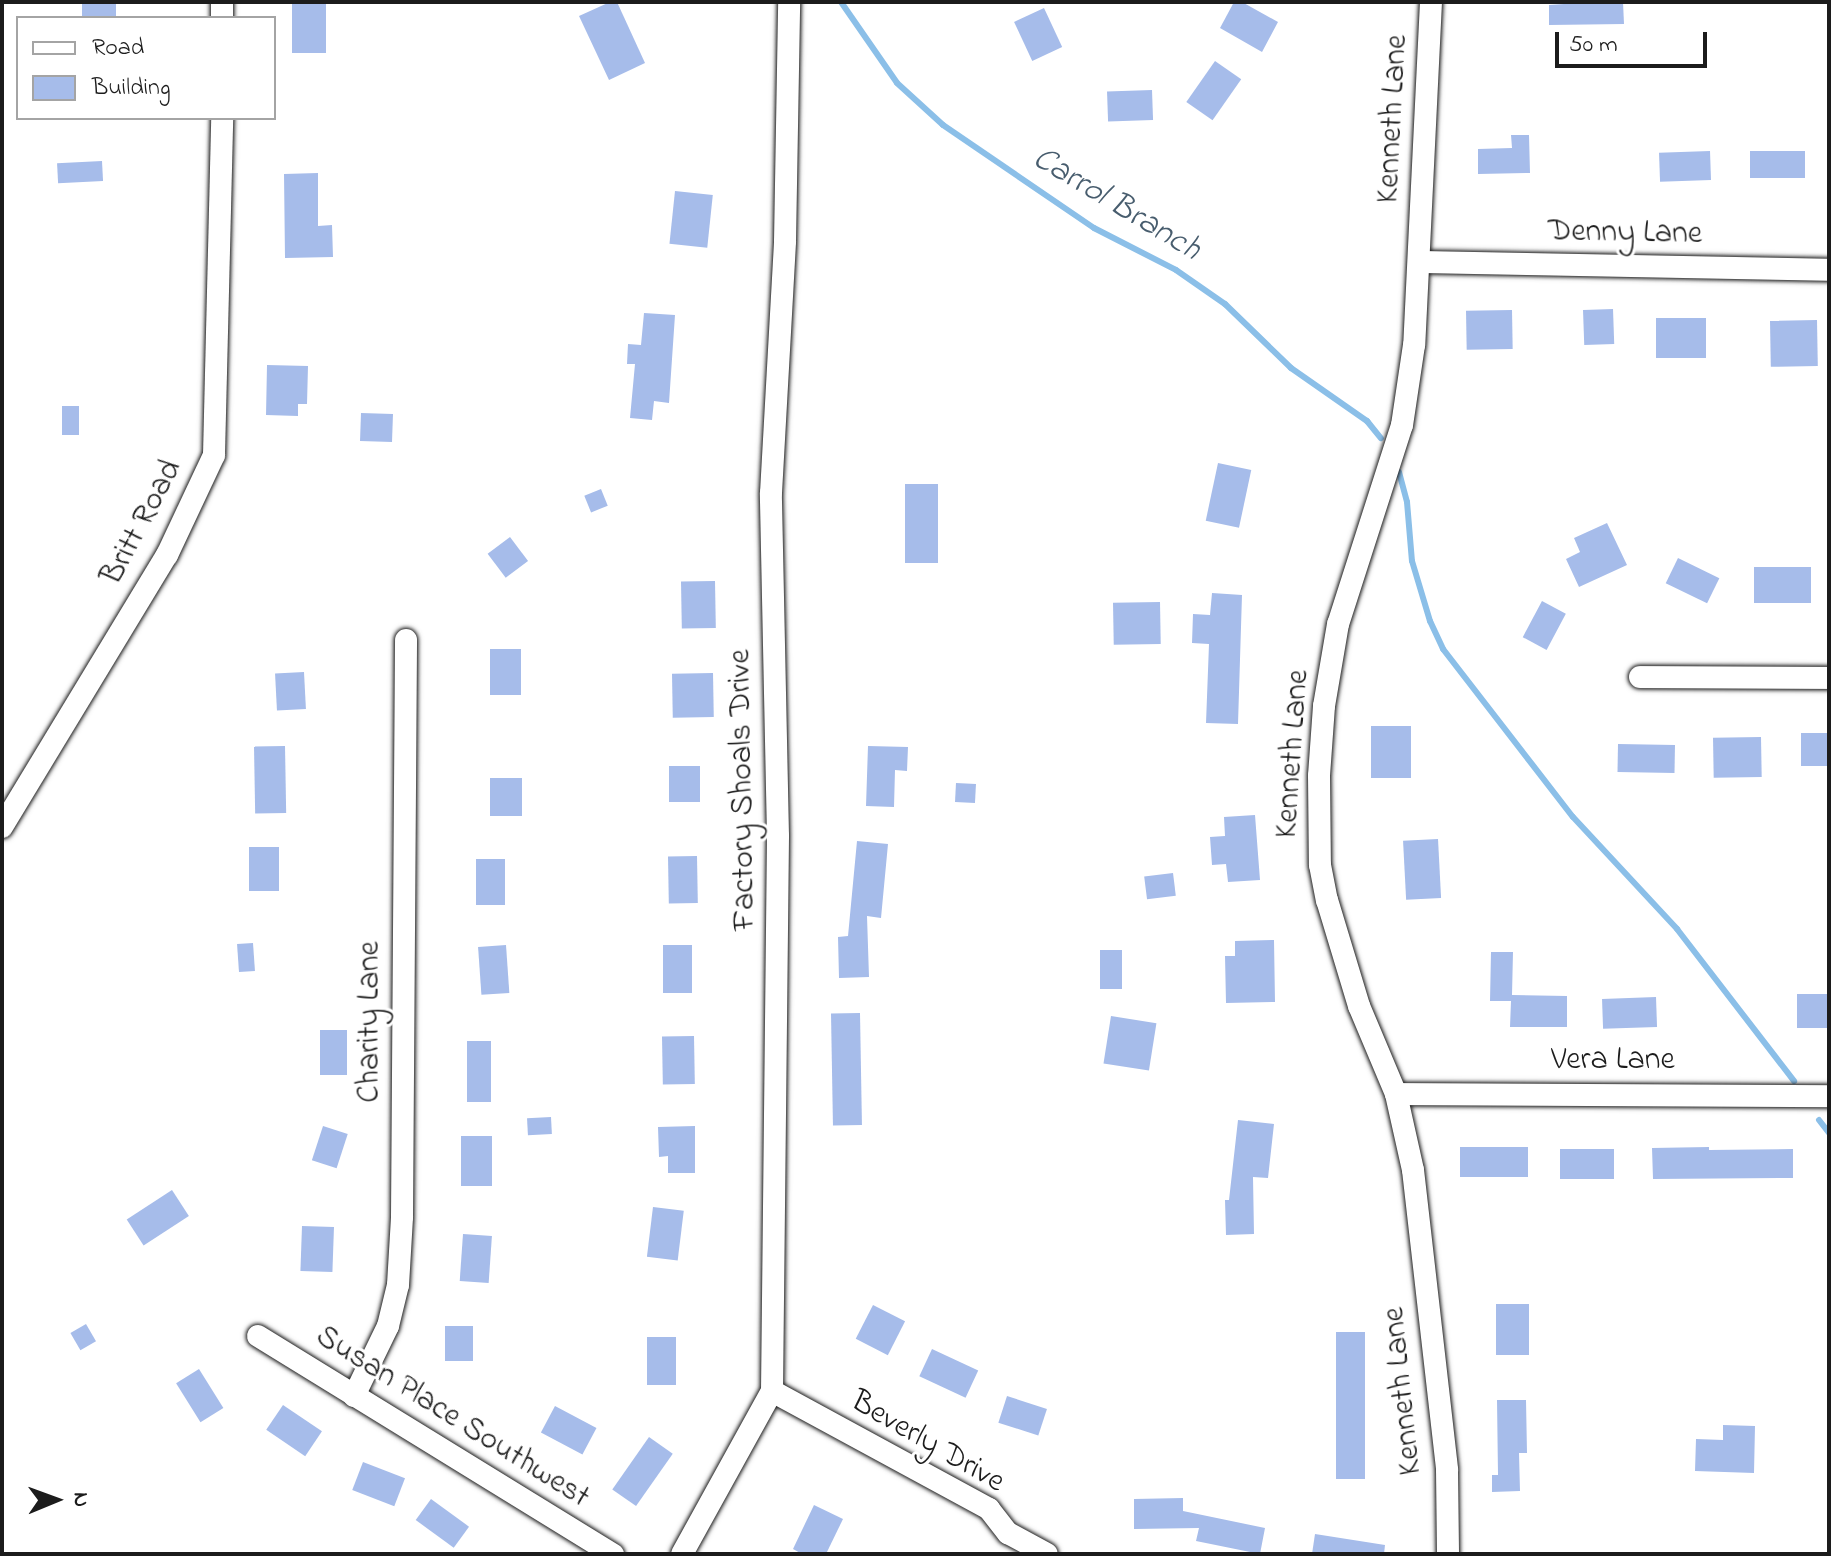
<!DOCTYPE html>
<html>
<head>
<meta charset="utf-8">
<style>
  body { margin:0 }
  #map { position:relative; width:1831px; height:1556px; overflow:hidden; background:#fff; font-family:"Indie Flower",sans-serif }
  div>[style] { position:absolute }
  .stream>* { height:6px; margin:-3px; padding:0 3px; transform-origin:3px; border-radius:3px; background:#8bbfe8 }
  .building>* { inset:0; background:#a6bcea; transform-origin:0 0 }
  .roads { filter:drop-shadow(0 0 2px #1c1c1c) drop-shadow(0 0 2px #1c1c1c) }
  .minor>* { height:22px; margin:-11px; padding:0 11px; transform-origin:11px; border-radius:11px; background:#fff }
  span { translate:-50% -50%; white-space:nowrap; text-align:center; line-height:1.15; -webkit-text-stroke:6px #fff; paint-order:stroke }
  .street-label { font-size:32px; color:#1c1c1c }
  .water-label { font-size:34px; color:#485d6e; font-style:italic }
  .frame { position:absolute; inset:0; border:4px solid #1c1c1c; pointer-events:none }
  .legend { position:absolute; left:16px; top:16px; width:260px; height:104px; box-sizing:border-box; background:#fff; border:2px solid #a4a4a4; margin:0; padding:10px 14px; list-style:none; font-size:24px; color:#1c1c1c }
  .legend li { display:flex; align-items:center; gap:16px; height:40px }
  .legend b { width:40px; border:2px solid #a4a4a4 }
  .north { position:absolute; left:16px; top:1460px; width:80px; height:80px; -webkit-text-stroke:6px #fff; paint-order:stroke; rotate:89deg; font-size:22px; font-weight:700; line-height:32px; text-align:center; color:#1c1c1c }
  .north::after { content:''; display:block; margin:auto; width:28px; height:36px; background:#1c1c1c; clip-path:polygon(50% 0,100% 100%,50% 72%,0 100%) }
  .scale { position:absolute; left:1555px; top:32px; width:152px; height:36px; box-sizing:border-box; border:4px solid #1c1c1c; border-top:0; padding-left:10px; font-size:24px; line-height:28px; white-space:nowrap; color:#1c1c1c; -webkit-text-stroke:6px #fff; paint-order:stroke }
</style>
</head>
<body>
<div id="map">
  <div class="stream">
    <div style="left:841px;top:2px;width:98px;rotate:55.3deg"></div>
    <div style="left:897px;top:83px;width:62px;rotate:42.4deg"></div>
    <div style="left:943px;top:125px;width:183px;rotate:34.3deg"></div>
    <div style="left:1094px;top:228px;width:92px;rotate:27.1deg"></div>
    <div style="left:1176px;top:270px;width:60px;rotate:34.8deg"></div>
    <div style="left:1225px;top:304px;width:92px;rotate:44.1deg"></div>
    <div style="left:1291px;top:368px;width:93px;rotate:34.9deg"></div>
    <div style="left:1367px;top:421px;width:22px;rotate:51deg"></div>
    <div style="left:1399px;top:472px;width:31px;rotate:75deg"></div>
    <div style="left:1407px;top:502px;width:59px;rotate:85.2deg"></div>
    <div style="left:1412px;top:561px;width:63px;rotate:73.3deg"></div>
    <div style="left:1430px;top:621px;width:31px;rotate:65deg"></div>
    <div style="left:1443px;top:649px;width:212px;rotate:52.3deg"></div>
    <div style="left:1573px;top:817px;width:153px;rotate:47.1deg"></div>
    <div style="left:1677px;top:929px;width:192px;rotate:52.4deg"></div>
    <div style="left:1819px;top:1120px;width:16px;rotate:52deg"></div>
  </div>
  <div class="building">
    <div style="left:82px;top:2px;width:34px;height:16px"></div>
    <div style="left:292px;top:2px;width:34px;height:51px"></div>
    <div style="clip-path:polygon(610px 2px,617px 2px,645px 63px,609px 80px,579px 16px)"></div>
    <div style="clip-path:polygon(1234px 2px,1242px 2px,1278px 22px,1262px 52px,1220px 28px)"></div>
    <div style="clip-path:polygon(1594px 2px,1623px 2px,1624px 24px,1549px 25px,1549px 5px)"></div>
    <div style="left:1044px;top:8px;width:43px;height:33px;rotate:65deg"></div>
    <div style="left:1215px;top:61px;width:32px;height:50px;rotate:35deg"></div>
    <div style="left:1152px;top:90px;width:30px;height:45px;rotate:88deg"></div>
    <div style="clip-path:polygon(1511px 135px,1529px 135px,1530px 173px,1478px 174px,1478px 149px,1512px 148px)"></div>
    <div style="left:1710px;top:151px;width:29px;height:51px;rotate:88deg"></div>
    <div style="left:1805px;top:151px;width:27px;height:55px;rotate:90deg"></div>
    <div style="left:102px;top:161px;width:20px;height:45px;rotate:87deg"></div>
    <div style="clip-path:polygon(318px 173px,318px 226px,332px 225px,333px 257px,285px 258px,284px 174px)"></div>
    <div style="left:675px;top:191px;width:38px;height:53px;rotate:6deg"></div>
    <div style="left:1613px;top:309px;width:35px;height:30px;rotate:88deg"></div>
    <div style="left:1512px;top:310px;width:39px;height:46px;rotate:89deg"></div>
    <div style="clip-path:polygon(644px 313px,675px 315px,669px 403px,654px 401px,652px 420px,630px 418px,635px 364px,627px 364px,628px 344px,641px 345px)"></div>
    <div style="left:1706px;top:318px;width:40px;height:50px;rotate:90deg"></div>
    <div style="left:1817px;top:320px;width:46px;height:47px;rotate:89deg"></div>
    <div style="clip-path:polygon(267px 365px,308px 366px,307px 404px,298px 404px,298px 416px,266px 415px)"></div>
    <div style="left:62px;top:406px;width:17px;height:29px"></div>
    <div style="left:361px;top:413px;width:32px;height:28px;rotate:2deg"></div>
    <div style="left:1218px;top:463px;width:34px;height:59px;rotate:12deg"></div>
    <div style="left:905px;top:484px;width:33px;height:79px"></div>
    <div style="left:601px;top:489px;width:18px;height:18px;rotate:68deg"></div>
    <div style="clip-path:polygon(1607px 523px,1627px 565px,1579px 587px,1566px 559px,1580px 552px,1574px 538px)"></div>
    <div style="left:510px;top:537px;width:30px;height:28px;rotate:53deg"></div>
    <div style="left:1678px;top:558px;width:46px;height:28px;rotate:26deg"></div>
    <div style="left:1811px;top:567px;width:36px;height:57px;rotate:90deg"></div>
    <div style="left:715px;top:581px;width:47px;height:34px;rotate:89deg"></div>
    <div style="clip-path:polygon(1212px 593px,1242px 595px,1238px 724px,1206px 723px,1209px 644px,1192px 643px,1193px 614px,1210px 615px)"></div>
    <div style="left:1542px;top:601px;width:27px;height:41px;rotate:28deg"></div>
    <div style="left:1160px;top:602px;width:42px;height:47px;rotate:89deg"></div>
    <div style="left:490px;top:649px;width:31px;height:46px"></div>
    <div style="left:304px;top:672px;width:37px;height:29px;rotate:87deg"></div>
    <div style="left:713px;top:673px;width:44px;height:41px;rotate:89deg"></div>
    <div style="left:1371px;top:726px;width:40px;height:52px"></div>
    <div style="left:1801px;top:733px;width:28px;height:33px"></div>
    <div style="left:1761px;top:737px;width:40px;height:48px;rotate:89deg"></div>
    <div style="left:1618px;top:744px;width:57px;height:28px;rotate:1deg"></div>
    <div style="left:285px;top:746px;width:67px;height:31px;rotate:89deg"></div>
    <div style="clip-path:polygon(868px 746px,908px 747px,907px 771px,895px 770px,894px 807px,866px 806px)"></div>
    <div style="left:669px;top:766px;width:31px;height:36px"></div>
    <div style="left:490px;top:778px;width:32px;height:38px"></div>
    <div style="left:956px;top:783px;width:20px;height:19px;rotate:3deg"></div>
    <div style="clip-path:polygon(1255px 815px,1260px 880px,1228px 882px,1226px 864px,1212px 865px,1210px 837px,1225px 836px,1224px 817px)"></div>
    <div style="left:1438px;top:839px;width:59px;height:35px;rotate:87deg"></div>
    <div style="clip-path:polygon(857px 841px,888px 844px,881px 918px,867px 916px,869px 977px,839px 978px,838px 937px,848px 936px)"></div>
    <div style="left:249px;top:847px;width:30px;height:44px"></div>
    <div style="left:697px;top:856px;width:47px;height:29px;rotate:89deg"></div>
    <div style="left:505px;top:859px;width:46px;height:29px;rotate:90deg"></div>
    <div style="left:1173px;top:873px;width:23px;height:29px;rotate:83deg"></div>
    <div style="clip-path:polygon(1274px 940px,1275px 1002px,1226px 1003px,1225px 956px,1235px 956px,1235px 941px)"></div>
    <div style="left:253px;top:943px;width:28px;height:16px;rotate:86deg"></div>
    <div style="left:506px;top:945px;width:48px;height:28px;rotate:86deg"></div>
    <div style="left:663px;top:945px;width:29px;height:48px"></div>
    <div style="left:1100px;top:950px;width:22px;height:39px"></div>
    <div style="clip-path:polygon(1491px 952px,1513px 952px,1512px 995px,1567px 996px,1567px 1027px,1510px 1027px,1511px 1001px,1490px 1001px)"></div>
    <div style="left:1829px;top:994px;width:34px;height:32px;rotate:90deg"></div>
    <div style="left:1656px;top:997px;width:30px;height:54px;rotate:88deg"></div>
    <div style="left:860px;top:1013px;width:112px;height:29px;rotate:89deg"></div>
    <div style="left:1111px;top:1016px;width:46px;height:48px;rotate:9deg"></div>
    <div style="left:320px;top:1030px;width:27px;height:45px"></div>
    <div style="left:694px;top:1036px;width:48px;height:32px;rotate:89deg"></div>
    <div style="left:467px;top:1041px;width:24px;height:61px"></div>
    <div style="left:551px;top:1117px;width:17px;height:24px;rotate:87deg"></div>
    <div style="clip-path:polygon(1238px 1120px,1274px 1124px,1268px 1178px,1253px 1177px,1254px 1234px,1226px 1235px,1225px 1200px,1229px 1200px)"></div>
    <div style="left:323px;top:1126px;width:26px;height:36px;rotate:18deg"></div>
    <div style="clip-path:polygon(695px 1126px,695px 1173px,668px 1173px,668px 1156px,659px 1157px,658px 1127px)"></div>
    <div style="left:492px;top:1136px;width:50px;height:31px;rotate:90deg"></div>
    <div style="left:1528px;top:1147px;width:30px;height:68px;rotate:90deg"></div>
    <div style="clip-path:polygon(1709px 1147px,1709px 1150px,1793px 1149px,1793px 1178px,1653px 1179px,1652px 1148px)"></div>
    <div style="left:1614px;top:1149px;width:30px;height:54px;rotate:90deg"></div>
    <div style="left:172px;top:1190px;width:31px;height:54px;rotate:57deg"></div>
    <div style="left:653px;top:1207px;width:31px;height:50px;rotate:7deg"></div>
    <div style="left:302px;top:1226px;width:32px;height:45px;rotate:2deg"></div>
    <div style="left:463px;top:1234px;width:29px;height:47px;rotate:4deg"></div>
    <div style="left:1496px;top:1304px;width:33px;height:51px"></div>
    <div style="left:873px;top:1305px;width:36px;height:38px;rotate:27deg"></div>
    <div style="left:86px;top:1324px;width:20px;height:18px;rotate:60deg"></div>
    <div style="left:445px;top:1326px;width:28px;height:35px"></div>
    <div style="left:1365px;top:1332px;width:147px;height:29px;rotate:90deg"></div>
    <div style="left:647px;top:1337px;width:29px;height:48px"></div>
    <div style="left:932px;top:1349px;width:51px;height:30px;rotate:25deg"></div>
    <div style="left:199px;top:1369px;width:46px;height:27px;rotate:58deg"></div>
    <div style="left:1007px;top:1396px;width:42px;height:28px;rotate:18deg"></div>
    <div style="clip-path:polygon(1497px 1400px,1526px 1400px,1527px 1453px,1519px 1453px,1520px 1491px,1492px 1492px,1492px 1475px,1498px 1475px)"></div>
    <div style="left:283px;top:1405px;width:47px;height:30px;rotate:34deg"></div>
    <div style="left:555px;top:1406px;width:47px;height:30px;rotate:28deg"></div>
    <div style="clip-path:polygon(1723px 1425px,1755px 1426px,1754px 1473px,1695px 1471px,1696px 1439px,1723px 1440px)"></div>
    <div style="left:649px;top:1437px;width:29px;height:64px;rotate:35deg"></div>
    <div style="left:363px;top:1462px;width:45px;height:30px;rotate:21deg"></div>
    <div style="clip-path:polygon(1183px 1498px,1183px 1511px,1265px 1528px,1260px 1554px,1196px 1541px,1199px 1528px,1134px 1529px,1134px 1499px)"></div>
    <div style="left:431px;top:1499px;width:47px;height:26px;rotate:36deg"></div>
    <div style="clip-path:polygon(814px 1505px,843px 1519px,826px 1554px,802px 1554px,793px 1549px)"></div>
    <div style="clip-path:polygon(1315px 1534px,1385px 1545px,1384px 1554px,1312px 1554px)"></div>
  </div>
  <div class="roads">
    <div class="minor">
      <div style="left:1431px;top:2px;width:343px;rotate:92.8deg"></div>
      <div style="left:1414px;top:345px;width:81px;rotate:98.5deg"></div>
      <div style="left:1402px;top:425px;width:209px;rotate:107.8deg"></div>
      <div style="left:1338px;top:624px;width:83px;rotate:99.7deg"></div>
      <div style="left:1324px;top:706px;width:70px;rotate:94.1deg"></div>
      <div style="left:1319px;top:776px;width:89px;rotate:89.4deg"></div>
      <div style="left:1320px;top:865px;width:36px;rotate:79deg"></div>
      <div style="left:1327px;top:900px;width:111px;rotate:73.2deg"></div>
      <div style="left:1359px;top:1006px;width:95px;rotate:67.2deg"></div>
      <div style="left:1396px;top:1094px;width:78px;rotate:77.4deg"></div>
      <div style="left:1413px;top:1170px;width:302px;rotate:83.5deg"></div>
      <div style="left:1447px;top:1470px;width:84px;rotate:89.3deg"></div>
      <div style="left:222px;top:18px;width:16px;rotate:-90deg"></div>
      <div style="left:1420px;top:262px;width:409px;rotate:1.1deg"></div>
      <div style="left:1640px;top:677px;width:189px;rotate:0.3deg"></div>
      <div style="left:2px;top:827px;width:318px;rotate:-58.8deg"></div>
      <div style="left:167px;top:555px;width:110px;rotate:-64.8deg"></div>
      <div style="left:214px;top:455px;width:337px;rotate:-88.6deg"></div>
      <div style="left:1396px;top:1094px;width:433px;rotate:0.3deg"></div>
      <div style="left:258px;top:1336px;width:417px;rotate:31.6deg"></div>
      <div style="left:772px;top:1391px;width:247px;rotate:28.5deg"></div>
      <div style="left:989px;top:1509px;width:31px;rotate:52deg"></div>
      <div style="left:1008px;top:1533px;width:44px;rotate:28.3deg"></div>
      <div style="left:354px;top:1396px;width:78px;rotate:-64.1deg"></div>
      <div style="left:388px;top:1326px;width:42px;rotate:-76.3deg"></div>
      <div style="left:398px;top:1285px;width:68px;rotate:-86.6deg"></div>
      <div style="left:402px;top:1217px;width:577px;rotate:-89.6deg"></div>
      <div style="left:682px;top:1554px;width:186px;rotate:-61.1deg"></div>
      <div style="left:772px;top:1391px;width:555px;rotate:-89.38deg"></div>
      <div style="left:778px;top:836px;width:343px;rotate:-91.2deg"></div>
      <div style="left:771px;top:493px;width:252px;rotate:-86.8deg"></div>
      <div style="left:785px;top:241px;width:239px;rotate:-89deg"></div>
    </div>
  </div>
  <div class="street-label">
    <span style="left:1394px;top:119px;rotate:-87deg">Kenneth Lane</span>
    <span style="left:1625px;top:234px;rotate:1deg">Denny Lane</span>
    <span style="left:143px;top:523px;rotate:-62deg">Britt Road</span>
    <span style="left:1294px;top:754px;rotate:-86deg">Kenneth Lane</span>
    <span style="left:744px;top:790px;rotate:-91deg">Factory Shoals Drive</span>
    <span style="left:371px;top:1022px;rotate:-90deg">Charity Lane</span>
    <span style="left:1613px;top:1061px">Vera Lane</span>
    <span style="left:1404px;top:1391px;rotate:-96deg">Kenneth Lane</span>
    <span style="left:452px;top:1418px;rotate:32deg">Susan Place Southwest</span>
    <span style="left:927px;top:1443px;rotate:30deg">Beverly Drive</span>
  </div>
  <div class="water-label">
    <span style="left:1116px;top:205px;rotate:31deg">Carrol Branch</span>
  </div>
  <div class="frame"></div>
  <ul class="legend">
  <li><b style="height:10px;background:#fff"></b>Road</li>
  <li><b style="height:22px;background:#a6bcea"></b>Building</li>
  </ul>
  <div class="north">N</div>
  <div class="scale">50 m</div>
</div>
</body>
</html>
